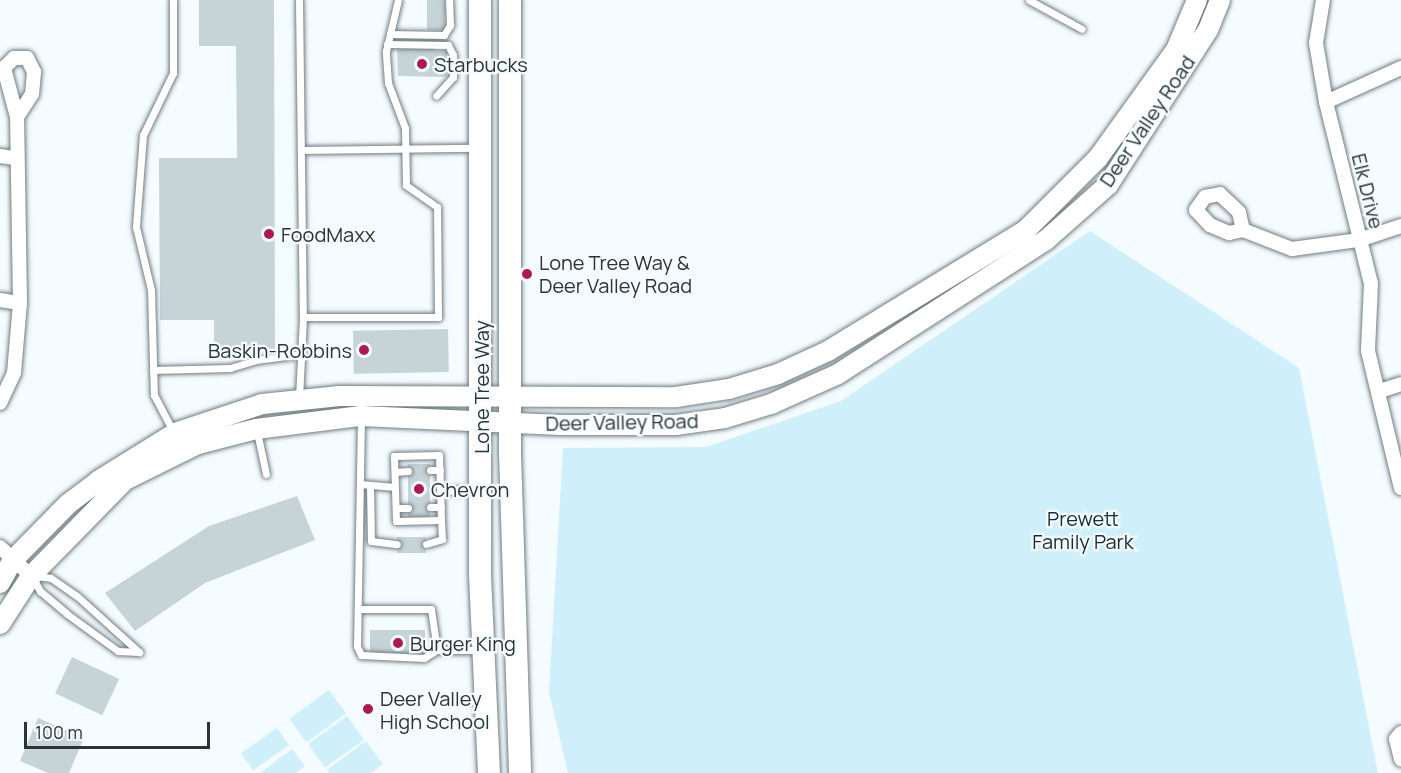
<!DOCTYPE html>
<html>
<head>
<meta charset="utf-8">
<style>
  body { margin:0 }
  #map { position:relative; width:1401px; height:773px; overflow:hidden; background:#f4fcff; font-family:Manrope,sans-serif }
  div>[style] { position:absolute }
  .green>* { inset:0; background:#cff0fa; transform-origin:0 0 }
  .building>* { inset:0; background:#c6d3d7; transform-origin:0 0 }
  .roads { filter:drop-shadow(0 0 2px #717d81) drop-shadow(0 0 2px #717d81) }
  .lane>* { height:7px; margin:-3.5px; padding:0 3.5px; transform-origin:3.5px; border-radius:3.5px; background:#fff }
  .street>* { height:14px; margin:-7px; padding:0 7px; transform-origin:7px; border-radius:7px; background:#fff }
  .secondary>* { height:20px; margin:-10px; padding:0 10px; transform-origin:10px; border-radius:10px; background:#fff }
  .primary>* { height:22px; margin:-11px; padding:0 11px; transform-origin:11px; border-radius:11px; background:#fff }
  .dots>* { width:16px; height:16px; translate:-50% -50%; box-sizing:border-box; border:3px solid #f4fcff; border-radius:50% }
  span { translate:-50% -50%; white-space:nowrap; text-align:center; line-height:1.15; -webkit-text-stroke:4.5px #f4fcff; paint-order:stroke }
  .poi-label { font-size:20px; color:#2d3234 }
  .left { translate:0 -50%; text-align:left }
  .right { translate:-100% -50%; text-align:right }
  .street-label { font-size:20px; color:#2d3234 }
  .park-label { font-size:20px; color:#192c32 }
  .scale { position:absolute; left:24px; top:722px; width:186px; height:27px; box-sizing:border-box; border:3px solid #2d3234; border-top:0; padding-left:8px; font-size:18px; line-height:21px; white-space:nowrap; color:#2d3234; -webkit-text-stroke:4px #f4fcff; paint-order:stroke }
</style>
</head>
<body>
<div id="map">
  <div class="green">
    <div style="clip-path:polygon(1090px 231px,1299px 368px,1378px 773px,568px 773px,549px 692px,563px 448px,706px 447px,841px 401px)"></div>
    <div style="left:329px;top:690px;width:29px;height:49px;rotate:54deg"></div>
    <div style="left:347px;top:716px;width:29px;height:48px;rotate:54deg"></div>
    <div style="left:277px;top:728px;width:21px;height:44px;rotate:55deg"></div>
    <div style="clip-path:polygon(366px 741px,383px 764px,371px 773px,329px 773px,327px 770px)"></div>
    <div style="clip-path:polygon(292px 749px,305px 766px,296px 773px,260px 773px)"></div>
  </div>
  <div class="building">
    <div style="clip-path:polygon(199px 0,274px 0,275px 350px,214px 350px,214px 320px,160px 320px,159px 158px,237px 158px,236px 46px,199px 46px)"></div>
    <div style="left:427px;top:0;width:18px;height:30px"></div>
    <div style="clip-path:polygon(435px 46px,434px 51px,447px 51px,447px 77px,398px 76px,397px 47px)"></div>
    <div style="left:448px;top:329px;width:43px;height:95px;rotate:89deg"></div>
    <div style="left:430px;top:464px;width:53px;height:22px;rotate:90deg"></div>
    <div style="clip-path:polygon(297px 496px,315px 540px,205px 583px,135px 631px,105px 593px,209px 526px)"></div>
    <div style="left:397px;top:537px;width:29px;height:16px"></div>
    <div style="left:370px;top:630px;width:55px;height:26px"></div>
    <div style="left:72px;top:657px;width:52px;height:40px;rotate:25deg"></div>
    <div style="clip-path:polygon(38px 718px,84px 738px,69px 773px,48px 773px,20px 761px)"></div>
  </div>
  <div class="roads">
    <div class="lane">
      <div style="left:173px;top:0;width:73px;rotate:90deg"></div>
      <div style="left:173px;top:73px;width:69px;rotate:115.8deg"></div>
      <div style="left:143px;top:135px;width:92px;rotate:94.4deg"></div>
      <div style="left:136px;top:227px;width:65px;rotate:76.6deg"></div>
      <div style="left:151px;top:290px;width:105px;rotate:88.4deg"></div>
      <div style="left:154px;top:395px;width:41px;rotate:62.2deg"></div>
      <div style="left:299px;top:0;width:317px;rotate:89.3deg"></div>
      <div style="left:303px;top:317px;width:81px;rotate:92.8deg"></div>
      <div style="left:1029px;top:0;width:60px;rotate:28.7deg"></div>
      <div style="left:390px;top:34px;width:54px;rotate:1.1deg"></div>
      <div style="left:444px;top:35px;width:12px;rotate:-59deg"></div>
      <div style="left:450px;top:25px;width:25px;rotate:-92deg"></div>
      <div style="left:387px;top:44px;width:61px;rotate:0.9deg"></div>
      <div style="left:448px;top:45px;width:11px;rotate:63deg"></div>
      <div style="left:453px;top:55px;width:22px;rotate:90deg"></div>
      <div style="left:453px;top:77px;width:25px;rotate:132deg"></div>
      <div style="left:301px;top:150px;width:175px;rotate:-0.7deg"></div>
      <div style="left:303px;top:317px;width:135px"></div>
      <div style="left:438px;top:317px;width:110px;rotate:-90.5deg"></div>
      <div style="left:437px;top:207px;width:38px;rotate:-145deg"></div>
      <div style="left:406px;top:185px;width:57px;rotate:-91deg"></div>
      <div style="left:405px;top:128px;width:48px;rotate:-110.7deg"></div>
      <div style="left:388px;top:83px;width:32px;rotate:-94deg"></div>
      <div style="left:386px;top:51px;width:52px;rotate:-76.8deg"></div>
      <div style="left:153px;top:370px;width:77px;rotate:-1.5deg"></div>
      <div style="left:230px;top:368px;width:27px;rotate:-17deg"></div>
      <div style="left:256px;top:360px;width:45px;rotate:-7.6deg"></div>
      <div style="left:361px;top:419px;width:227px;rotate:91deg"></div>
      <div style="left:357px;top:646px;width:10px;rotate:66deg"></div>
      <div style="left:361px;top:655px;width:63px;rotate:2.7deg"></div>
      <div style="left:424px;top:658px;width:15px;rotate:-32deg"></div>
      <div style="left:437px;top:650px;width:42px"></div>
      <div style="left:257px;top:432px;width:43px;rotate:77.9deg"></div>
      <div style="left:439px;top:455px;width:65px;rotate:88.2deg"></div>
      <div style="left:441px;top:520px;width:45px;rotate:178.7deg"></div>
      <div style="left:396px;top:521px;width:65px;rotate:-91.8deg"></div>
      <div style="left:394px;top:456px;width:45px;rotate:-1.3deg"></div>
      <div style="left:430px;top:470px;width:10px"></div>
      <div style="left:395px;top:472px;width:13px;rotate:-4deg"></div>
      <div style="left:360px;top:484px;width:35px;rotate:5deg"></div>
      <div style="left:370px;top:485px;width:56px;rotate:89deg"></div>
      <div style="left:371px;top:541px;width:26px;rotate:7deg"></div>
      <div style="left:440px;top:491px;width:36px;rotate:-2deg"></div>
      <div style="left:430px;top:507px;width:11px"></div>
      <div style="left:396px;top:508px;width:12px"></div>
      <div style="left:426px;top:544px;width:17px;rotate:-17deg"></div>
      <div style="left:442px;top:539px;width:19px;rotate:-93deg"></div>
      <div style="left:37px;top:576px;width:14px;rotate:8deg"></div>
      <div style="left:51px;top:578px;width:32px;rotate:35deg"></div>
      <div style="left:77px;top:596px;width:84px;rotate:42.1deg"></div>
      <div style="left:33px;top:578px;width:15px;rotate:62deg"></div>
      <div style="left:40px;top:591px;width:35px;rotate:40deg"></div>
      <div style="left:67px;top:614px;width:63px;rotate:36deg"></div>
      <div style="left:118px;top:651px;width:21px;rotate:3deg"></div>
      <div style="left:360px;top:609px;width:71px"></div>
      <div style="left:431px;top:609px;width:41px;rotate:81.7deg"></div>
    </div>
    <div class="street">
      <div style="left:1323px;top:0;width:44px;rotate:99.2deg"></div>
      <div style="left:1316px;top:43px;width:60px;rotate:80.4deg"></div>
      <div style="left:1326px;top:102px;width:187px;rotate:76.1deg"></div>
      <div style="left:1371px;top:284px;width:67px;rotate:92.6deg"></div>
      <div style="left:1368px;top:351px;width:141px;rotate:76.5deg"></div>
      <div style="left:1326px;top:102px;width:82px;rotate:-24.4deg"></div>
      <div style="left:0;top:156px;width:15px;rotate:8deg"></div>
      <div style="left:1243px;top:230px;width:18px;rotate:-103deg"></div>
      <div style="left:1239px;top:212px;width:26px;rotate:-137deg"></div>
      <div style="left:1220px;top:194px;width:15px;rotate:169deg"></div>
      <div style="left:1205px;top:197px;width:16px;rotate:125deg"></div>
      <div style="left:1196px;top:210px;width:21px;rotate:47deg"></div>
      <div style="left:1210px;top:225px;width:21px;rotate:23deg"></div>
      <div style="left:1229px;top:233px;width:14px;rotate:-12deg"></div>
      <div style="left:1243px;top:230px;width:53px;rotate:21.2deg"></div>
      <div style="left:1292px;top:249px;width:68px;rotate:-7.7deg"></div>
      <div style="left:1359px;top:240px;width:44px;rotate:-18.4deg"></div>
      <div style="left:0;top:300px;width:20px;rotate:9deg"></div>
      <div style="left:1380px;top:391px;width:22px;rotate:-18deg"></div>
      <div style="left:0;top:403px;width:33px;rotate:-65deg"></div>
      <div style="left:14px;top:373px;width:70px;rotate:-85.1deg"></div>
      <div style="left:20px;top:303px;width:186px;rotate:-90.9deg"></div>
      <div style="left:17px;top:117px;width:51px;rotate:-104.9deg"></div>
      <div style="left:4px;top:68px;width:14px;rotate:-45deg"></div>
      <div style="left:14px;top:58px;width:13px"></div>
      <div style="left:27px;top:58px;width:16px;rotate:63deg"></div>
      <div style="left:34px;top:72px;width:22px;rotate:95deg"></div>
      <div style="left:32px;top:94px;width:27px;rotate:123deg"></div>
      <div style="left:0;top:547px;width:42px;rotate:43.1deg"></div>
      <div style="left:1401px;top:733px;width:8px;rotate:130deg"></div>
      <div style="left:1396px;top:739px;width:21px;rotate:76deg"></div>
    </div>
    <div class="secondary">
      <div style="left:0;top:583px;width:26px;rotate:-61deg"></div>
      <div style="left:13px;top:560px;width:78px;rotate:-45.5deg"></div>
      <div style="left:68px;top:504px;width:38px;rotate:-37deg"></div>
      <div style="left:98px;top:481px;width:91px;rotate:-31.9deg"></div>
      <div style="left:175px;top:433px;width:92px;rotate:-18.4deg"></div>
      <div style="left:262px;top:404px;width:78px;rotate:-5.9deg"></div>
      <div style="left:340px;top:396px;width:336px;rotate:0.2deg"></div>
      <div style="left:676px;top:397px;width:54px;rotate:-8.6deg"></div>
      <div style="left:729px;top:389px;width:51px;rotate:-17deg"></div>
      <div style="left:778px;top:374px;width:55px;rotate:-24.7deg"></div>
      <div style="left:828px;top:351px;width:232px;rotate:-31.4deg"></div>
      <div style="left:1026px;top:230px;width:102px;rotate:-45deg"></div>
      <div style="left:1098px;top:158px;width:133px;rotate:-54.2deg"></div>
      <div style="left:1176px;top:50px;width:54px;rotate:-67.2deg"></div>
      <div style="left:0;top:624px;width:57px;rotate:-57.1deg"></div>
      <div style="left:31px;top:576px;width:134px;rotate:-45.6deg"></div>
      <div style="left:125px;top:480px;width:81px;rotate:-26.3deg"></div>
      <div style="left:198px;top:444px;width:60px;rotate:-14.5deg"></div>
      <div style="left:256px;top:429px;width:106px;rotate:-7.1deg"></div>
      <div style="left:361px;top:416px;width:199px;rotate:2.6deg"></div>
      <div style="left:560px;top:425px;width:116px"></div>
      <div style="left:676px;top:425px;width:49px;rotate:-8.1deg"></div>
      <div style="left:725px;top:418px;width:48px;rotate:-16.9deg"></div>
      <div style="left:771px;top:404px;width:73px;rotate:-24.1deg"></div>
      <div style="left:838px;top:374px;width:247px;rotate:-32.8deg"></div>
      <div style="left:1046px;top:240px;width:83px;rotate:-41.6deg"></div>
      <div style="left:1108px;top:185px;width:184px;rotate:-57.2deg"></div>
      <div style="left:1208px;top:30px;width:32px;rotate:-68deg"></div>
    </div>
    <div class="primary">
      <div style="left:480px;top:0;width:575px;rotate:90deg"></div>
      <div style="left:480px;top:575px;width:198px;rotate:87.4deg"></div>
      <div style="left:510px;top:0;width:453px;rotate:90deg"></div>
      <div style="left:510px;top:453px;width:320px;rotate:88.2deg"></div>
    </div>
  </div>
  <div class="dots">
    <div style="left:422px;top:64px;background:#ad1b4e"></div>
    <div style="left:269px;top:234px;background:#ad1b4e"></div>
    <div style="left:527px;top:274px;background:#ad1b4e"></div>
    <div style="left:364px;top:350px;background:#ad1b4e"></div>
    <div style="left:419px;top:489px;background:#ad1b4e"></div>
    <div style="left:398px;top:643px;background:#ad1b4e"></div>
    <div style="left:368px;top:709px;background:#ad1b4e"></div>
  </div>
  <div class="poi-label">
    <span class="left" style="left:434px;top:64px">Starbucks</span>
    <span class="left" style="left:281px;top:234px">FoodMaxx</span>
    <span class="left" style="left:539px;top:274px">Lone Tree Way &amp;<br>Deer Valley Road</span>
    <span class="right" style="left:352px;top:350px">Baskin-Robbins</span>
    <span class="left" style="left:431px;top:489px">Chevron</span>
    <span class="left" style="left:410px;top:643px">Burger King</span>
    <span class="left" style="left:380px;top:710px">Deer Valley<br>High School</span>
  </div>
  <div class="street-label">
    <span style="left:1147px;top:121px;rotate:-56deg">Deer Valley Road</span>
    <span style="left:1368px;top:191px;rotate:76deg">Elk Drive</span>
    <span style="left:481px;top:387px;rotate:-90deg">Lone Tree Way</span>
    <span style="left:622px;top:422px;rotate:-1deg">Deer Valley Road</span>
  </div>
  <div class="park-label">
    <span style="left:1083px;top:530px">Prewett<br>Family Park</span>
  </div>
  <div class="scale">100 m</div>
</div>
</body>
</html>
